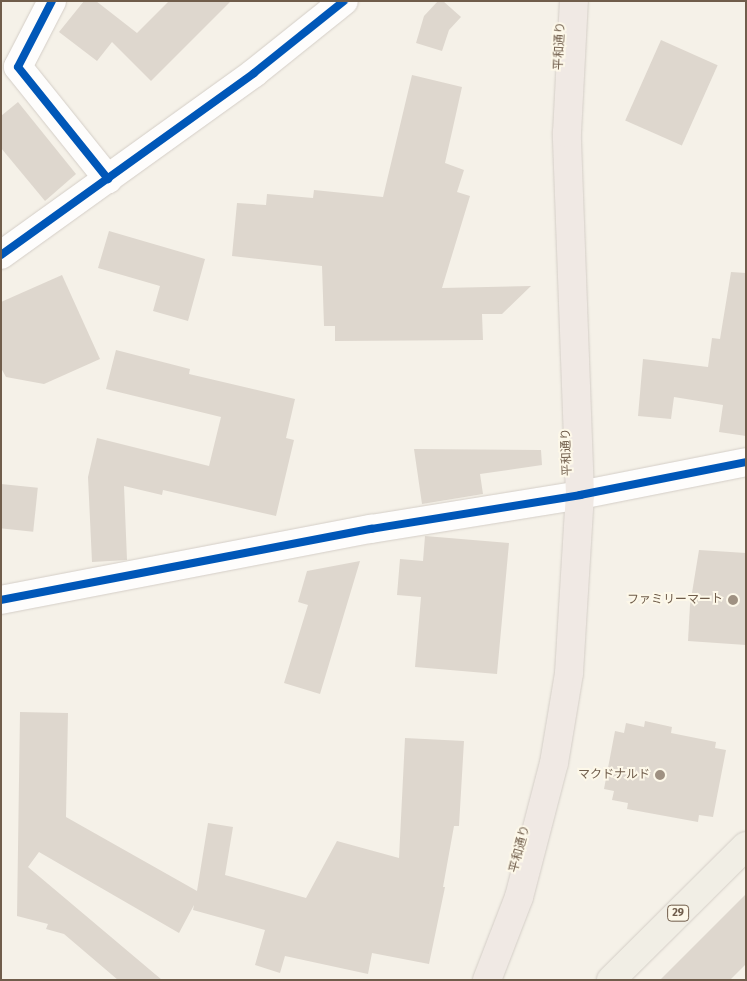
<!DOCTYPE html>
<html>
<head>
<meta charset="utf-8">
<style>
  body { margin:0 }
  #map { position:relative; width:747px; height:981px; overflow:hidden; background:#f5f1e8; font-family:"Fira Sans","Noto Sans JP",sans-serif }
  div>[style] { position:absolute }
  .building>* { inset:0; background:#ded7ce; transform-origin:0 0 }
  .roads { filter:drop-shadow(0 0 1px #d4cec7) drop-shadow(0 0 1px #d4cec7) }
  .minor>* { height:28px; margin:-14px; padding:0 14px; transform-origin:14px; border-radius:14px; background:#fefdfc }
  .major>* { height:28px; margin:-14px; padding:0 14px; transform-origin:14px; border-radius:14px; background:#f1eee5 }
  .highway>* { height:28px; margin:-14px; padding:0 14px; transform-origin:14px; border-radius:14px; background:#f0e9e4 }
  .cycleway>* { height:8px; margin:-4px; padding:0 4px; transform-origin:4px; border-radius:4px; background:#0057b8 }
  .dots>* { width:14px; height:14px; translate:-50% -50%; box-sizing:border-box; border:2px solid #fdf8e9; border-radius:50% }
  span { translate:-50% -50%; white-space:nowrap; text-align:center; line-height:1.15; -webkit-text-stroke:4px #fdf8e9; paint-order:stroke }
  .shield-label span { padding:1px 4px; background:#fdf8e9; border:1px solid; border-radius:4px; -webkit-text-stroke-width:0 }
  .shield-label { font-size:11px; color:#705d4b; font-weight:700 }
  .street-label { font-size:12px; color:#705d4b }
  .poi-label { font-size:12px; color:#705d4b }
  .right { translate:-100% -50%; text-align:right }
  .frame { position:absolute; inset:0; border:2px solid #705d4b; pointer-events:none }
</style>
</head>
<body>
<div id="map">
  <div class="building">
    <div style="clip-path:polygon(84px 1px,96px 1px,137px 33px,169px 1px,231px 1px,151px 81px,112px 42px,97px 61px,59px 32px)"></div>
    <div style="clip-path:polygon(438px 1px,443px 1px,461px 17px,449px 30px,442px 51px,416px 43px,424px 16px)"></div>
    <div style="left:661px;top:40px;width:62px;height:88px;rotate:24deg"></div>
    <div style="clip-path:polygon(412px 75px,462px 87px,445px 163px,464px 170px,457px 192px,470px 196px,442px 288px,531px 286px,502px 314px,482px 314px,483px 340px,335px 341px,335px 326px,324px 326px,322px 266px,232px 256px,237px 203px,266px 205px,267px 194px,313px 198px,314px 190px,383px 197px)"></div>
    <div style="clip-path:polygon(18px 102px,76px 174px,45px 201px,1px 148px,1px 116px)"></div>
    <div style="clip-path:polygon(109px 231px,205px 259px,188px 321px,153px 311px,160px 286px,98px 268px)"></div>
    <div style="clip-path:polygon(731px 272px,746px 273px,746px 436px,719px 432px,723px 405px,674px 397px,671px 419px,638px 416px,643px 359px,708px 367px,712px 338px,720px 339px)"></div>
    <div style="clip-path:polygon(62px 275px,100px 359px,44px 384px,6px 377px,1px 368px,1px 302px)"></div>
    <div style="clip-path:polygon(116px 350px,190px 369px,189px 374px,295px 399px,286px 438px,294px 440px,276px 516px,163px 490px,162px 495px,124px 486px,127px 560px,92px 562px,88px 477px,97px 438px,209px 466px,221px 417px,106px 389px)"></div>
    <div style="clip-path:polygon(414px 449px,541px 450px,542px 465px,480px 474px,483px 494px,422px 504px)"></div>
    <div style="left:1px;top:484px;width:37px;height:44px;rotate:6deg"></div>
    <div style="clip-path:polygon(425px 536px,509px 543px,497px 674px,415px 667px,421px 597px,397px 595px,400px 559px,423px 561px)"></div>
    <div style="clip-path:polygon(699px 550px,746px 553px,746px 645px,688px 641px,690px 605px)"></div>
    <div style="clip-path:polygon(360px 561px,320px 694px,284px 683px,308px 605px,298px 602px,307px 571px)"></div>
    <div style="clip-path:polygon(20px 712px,68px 713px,66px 817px,197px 891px,208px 823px,233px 827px,225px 875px,306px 898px,337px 841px,399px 858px,405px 738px,464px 741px,459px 826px,454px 826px,443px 887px,445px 887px,429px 964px,372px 953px,368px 974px,285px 956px,280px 973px,255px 965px,265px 930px,193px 910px,194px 905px,179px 933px,39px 852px,28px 867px,162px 980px,118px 980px,64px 934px,46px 929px,48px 924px,17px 916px)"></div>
    <div style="clip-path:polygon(645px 721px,672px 727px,671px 733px,716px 742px,715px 748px,726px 750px,713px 817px,699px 815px,698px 822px,627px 809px,628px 803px,612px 800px,614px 791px,604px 789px,615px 731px,624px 733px,626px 723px,644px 727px)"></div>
    <div style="clip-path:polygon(746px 894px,746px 964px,730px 980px,660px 980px)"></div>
  </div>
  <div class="roads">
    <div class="minor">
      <div style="left:52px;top:1px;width:74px;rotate:117.3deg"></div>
      <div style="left:18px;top:67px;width:144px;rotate:51.2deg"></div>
      <div style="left:1px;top:255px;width:312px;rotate:-35.7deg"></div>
      <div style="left:254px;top:73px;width:115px;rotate:-38.7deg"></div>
      <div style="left:1px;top:600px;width:377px;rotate:-10.9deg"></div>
      <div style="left:371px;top:529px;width:212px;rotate:-9.2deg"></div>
      <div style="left:580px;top:495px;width:169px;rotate:-11.2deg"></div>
    </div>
    <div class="major">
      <div style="left:611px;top:980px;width:190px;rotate:-44.8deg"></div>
    </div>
    <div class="highway">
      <div style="left:487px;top:980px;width:89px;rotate:-68.9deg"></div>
      <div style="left:519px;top:897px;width:138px;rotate:-75.4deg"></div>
      <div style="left:554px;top:763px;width:91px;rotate:-80.5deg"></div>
      <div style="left:569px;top:673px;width:178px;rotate:-86.5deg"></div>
      <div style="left:580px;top:495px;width:362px;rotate:-92.1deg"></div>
      <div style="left:567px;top:133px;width:132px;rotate:-87deg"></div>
    </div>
  </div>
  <div class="cycleway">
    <div style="left:52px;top:1px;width:74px;rotate:117.3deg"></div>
    <div style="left:18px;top:67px;width:144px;rotate:51.2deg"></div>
    <div style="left:1px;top:255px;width:312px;rotate:-35.7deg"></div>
    <div style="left:254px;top:73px;width:115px;rotate:-38.7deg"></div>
    <div style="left:1px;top:600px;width:377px;rotate:-10.9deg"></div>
    <div style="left:371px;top:529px;width:212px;rotate:-9.2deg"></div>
    <div style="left:580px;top:495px;width:169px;rotate:-11.2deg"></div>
  </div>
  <div class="dots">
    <div style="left:733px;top:600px;background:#9f9182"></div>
    <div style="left:660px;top:775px;background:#9f9182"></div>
  </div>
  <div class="shield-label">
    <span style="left:678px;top:913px">29</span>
  </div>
  <div class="street-label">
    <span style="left:560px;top:46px;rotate:-87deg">平和通り</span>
    <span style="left:567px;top:452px;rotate:-92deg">平和通り</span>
    <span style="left:520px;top:849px;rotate:-75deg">平和通り</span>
  </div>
  <div class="poi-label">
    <span class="right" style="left:723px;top:600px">ファミリーマート</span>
    <span class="right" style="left:650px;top:775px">マクドナルド</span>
  </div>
  <div class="frame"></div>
</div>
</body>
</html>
